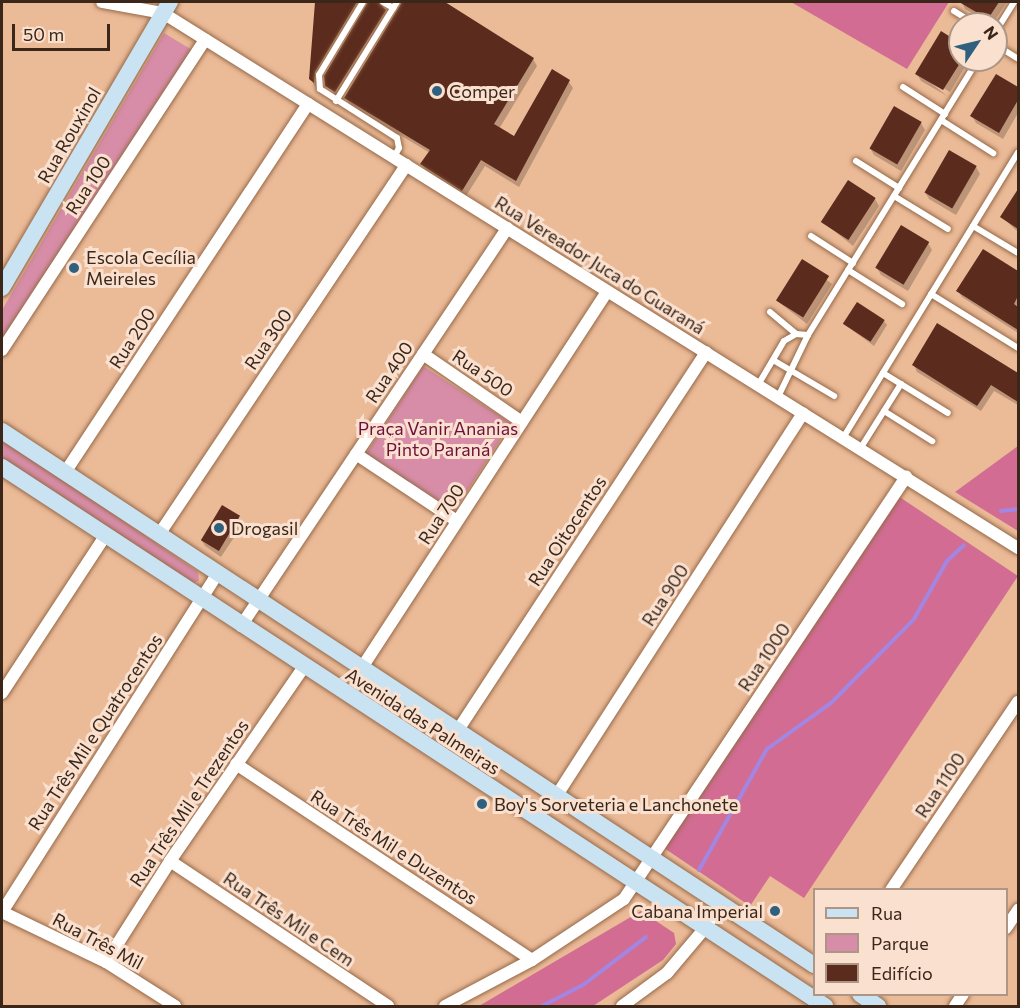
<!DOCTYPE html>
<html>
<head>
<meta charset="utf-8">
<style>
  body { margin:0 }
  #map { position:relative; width:1020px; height:1008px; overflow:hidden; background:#ebba97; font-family:Commissioner,sans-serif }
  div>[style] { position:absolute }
  .green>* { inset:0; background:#d78da7; transform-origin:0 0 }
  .forest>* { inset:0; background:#d26c93 }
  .shadow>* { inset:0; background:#0003 }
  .stream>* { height:4px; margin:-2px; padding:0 2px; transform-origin:2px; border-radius:2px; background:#a386e2 }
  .building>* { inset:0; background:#5b2b1e; transform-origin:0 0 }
  .roads { filter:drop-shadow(0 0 2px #956948) drop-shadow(0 0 2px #956948) }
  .lane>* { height:6px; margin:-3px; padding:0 3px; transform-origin:3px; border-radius:3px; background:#fff }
  .street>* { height:12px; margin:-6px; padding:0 6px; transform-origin:6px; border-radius:6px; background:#fff }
  .secondary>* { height:16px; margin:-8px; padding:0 8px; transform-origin:8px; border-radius:8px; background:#c9e3f2 }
  .dots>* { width:16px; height:16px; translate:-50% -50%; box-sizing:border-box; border:3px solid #fae0cf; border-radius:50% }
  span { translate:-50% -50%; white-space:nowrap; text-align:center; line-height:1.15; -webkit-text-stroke:6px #fae0cf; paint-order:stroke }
  .poi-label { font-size:18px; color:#3a2719 }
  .left { translate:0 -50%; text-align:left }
  .right { translate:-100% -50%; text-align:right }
  .street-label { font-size:18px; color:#3a2719 }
  .park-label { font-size:18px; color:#6e103e }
  .frame { position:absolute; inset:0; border:3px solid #3a2719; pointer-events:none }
  .legend { position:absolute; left:813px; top:888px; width:195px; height:108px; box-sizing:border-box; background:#fae0cf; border:2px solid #ad9686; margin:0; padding:8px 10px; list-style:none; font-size:18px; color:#3a2719 }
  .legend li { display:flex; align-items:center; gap:12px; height:30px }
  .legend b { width:30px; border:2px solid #ad9686 }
  .north { position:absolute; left:948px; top:12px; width:60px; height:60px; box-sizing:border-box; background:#fae0cf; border:2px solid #ad9686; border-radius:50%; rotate:55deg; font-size:16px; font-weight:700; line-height:24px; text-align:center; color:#3a2719 }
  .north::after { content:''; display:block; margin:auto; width:21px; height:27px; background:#2f607e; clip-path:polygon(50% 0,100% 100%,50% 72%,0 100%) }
  .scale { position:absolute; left:12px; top:24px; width:98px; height:27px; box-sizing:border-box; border:3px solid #3a2719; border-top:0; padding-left:8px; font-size:18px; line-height:21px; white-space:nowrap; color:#3a2719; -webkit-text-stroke:4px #fae0cf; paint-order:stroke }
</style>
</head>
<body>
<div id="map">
  <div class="green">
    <div style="clip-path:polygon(164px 33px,192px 50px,2px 340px,2px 310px)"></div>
    <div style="left:423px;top:366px;width:105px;height:106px;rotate:33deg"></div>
    <div style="clip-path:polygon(2px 438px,198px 572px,199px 581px,193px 583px,2px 461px)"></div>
  </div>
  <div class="forest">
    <div style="clip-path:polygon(791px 2px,949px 2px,907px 69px)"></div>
    <div style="clip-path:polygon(1018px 446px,1018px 531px,955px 492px)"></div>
    <div style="clip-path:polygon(898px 496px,1018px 576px,804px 898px,770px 876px,750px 906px,664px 848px)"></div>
    <div style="clip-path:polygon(641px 911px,674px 933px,676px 944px,663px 960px,593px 1006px,479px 1006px)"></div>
  </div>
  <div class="shadow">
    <div style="clip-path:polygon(316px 2px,444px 2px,533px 59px,537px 66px,499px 129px,514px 138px,569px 82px,573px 88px,519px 187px,485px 166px,466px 196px,426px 171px,422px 164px,430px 153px,350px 105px,346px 98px,404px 4px,382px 5px,389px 18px,339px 98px,327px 86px,370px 3px,362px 6px,315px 86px,311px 79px)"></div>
    <div style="clip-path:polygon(962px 2px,1007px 2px,992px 24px,965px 9px)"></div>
    <div style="clip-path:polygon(960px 44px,960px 60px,969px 60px,950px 92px,921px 75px,947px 96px,921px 81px,917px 74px)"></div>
    <div style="clip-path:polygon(996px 76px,1018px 89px,1018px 113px,1003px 139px,976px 123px,972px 116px)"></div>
    <div style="clip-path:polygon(921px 123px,925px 130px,901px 171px,874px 155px,870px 148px)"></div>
    <div style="clip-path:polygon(976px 167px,980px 174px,956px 215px,929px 199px,925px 192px)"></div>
    <div style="clip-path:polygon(1018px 191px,1018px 232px,1002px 217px)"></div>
    <div style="clip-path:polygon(875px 199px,879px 206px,853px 246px,823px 222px)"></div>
    <div style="clip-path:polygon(928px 243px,932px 250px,908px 291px,881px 275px,877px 268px)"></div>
    <div style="clip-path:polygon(983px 251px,1018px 273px,1018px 333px,962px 297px,958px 291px)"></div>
    <div style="clip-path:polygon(802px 261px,832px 284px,807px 324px,776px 300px)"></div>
    <div style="clip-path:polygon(884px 321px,887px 325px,874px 346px,844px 324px)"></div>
    <div style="clip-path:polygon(938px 325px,1018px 375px,1018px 405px,994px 391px,981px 411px,917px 372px,914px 365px)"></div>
    <div style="clip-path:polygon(238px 517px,243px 524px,221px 557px,205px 546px,201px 539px)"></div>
  </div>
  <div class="stream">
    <div style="left:1001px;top:511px;width:17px;rotate:-7deg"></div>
    <div style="left:699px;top:870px;width:139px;rotate:-60.7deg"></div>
    <div style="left:767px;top:749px;width:79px;rotate:-35.7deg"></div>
    <div style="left:831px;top:703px;width:118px;rotate:-45.3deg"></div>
    <div style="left:914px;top:619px;width:67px;rotate:-60.4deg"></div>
    <div style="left:947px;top:561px;width:23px;rotate:-43deg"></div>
    <div style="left:542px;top:1006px;width:46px;rotate:-27.1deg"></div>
    <div style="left:583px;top:985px;width:79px;rotate:-37.3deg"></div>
  </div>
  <div class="building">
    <div style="clip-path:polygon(315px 2px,357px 2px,315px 72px,314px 83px,309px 79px)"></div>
    <div style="clip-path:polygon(368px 2px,378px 2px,386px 10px,335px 92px,325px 86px,324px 76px)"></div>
    <div style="clip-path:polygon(402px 2px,445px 2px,534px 58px,494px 124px,514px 136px,552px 69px,570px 80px,516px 181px,481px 160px,462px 191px,420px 164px,430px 150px,344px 98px)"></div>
    <div style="clip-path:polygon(959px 2px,999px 2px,988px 19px)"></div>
    <div style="clip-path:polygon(941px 31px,960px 43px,960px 63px,943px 90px,915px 74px)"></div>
    <div style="clip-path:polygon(996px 74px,1018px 87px,1018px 100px,999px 133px,970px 116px)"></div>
    <div style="left:894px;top:106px;width:32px;height:49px;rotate:30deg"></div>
    <div style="left:949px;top:150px;width:32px;height:49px;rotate:30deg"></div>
    <div style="left:848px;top:180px;width:33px;height:50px;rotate:33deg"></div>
    <div style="clip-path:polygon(1018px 189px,1018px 229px,1000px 217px)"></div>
    <div style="left:901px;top:225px;width:33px;height:50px;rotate:31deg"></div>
    <div style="clip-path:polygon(983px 249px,1018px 271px,1018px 296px,1014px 304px,1018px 307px,1018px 330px,956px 291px)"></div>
    <div style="left:802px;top:259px;width:32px;height:49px;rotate:32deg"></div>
    <div style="left:857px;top:302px;width:33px;height:26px;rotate:33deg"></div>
    <div style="clip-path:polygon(937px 323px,1018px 373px,1018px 402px,991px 385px,977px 406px,912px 365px)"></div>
    <div style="left:222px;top:505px;width:21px;height:41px;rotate:31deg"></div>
  </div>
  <div class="roads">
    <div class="lane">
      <div style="left:363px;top:2px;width:85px;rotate:121.1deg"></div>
      <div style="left:319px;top:75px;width:14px;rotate:86deg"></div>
      <div style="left:320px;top:89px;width:91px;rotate:32.5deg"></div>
      <div style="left:397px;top:138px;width:10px;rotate:79deg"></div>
      <div style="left:399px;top:148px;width:10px;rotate:119deg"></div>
      <div style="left:383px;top:2px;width:12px;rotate:31deg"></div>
      <div style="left:954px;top:11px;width:25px;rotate:32deg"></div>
      <div style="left:996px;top:31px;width:34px;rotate:-58deg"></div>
      <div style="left:996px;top:45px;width:26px;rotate:32deg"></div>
      <div style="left:903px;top:87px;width:50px;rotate:32.7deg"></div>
      <div style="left:336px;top:101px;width:116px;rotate:-58.4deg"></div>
      <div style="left:941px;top:120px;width:62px;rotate:32.4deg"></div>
      <div style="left:856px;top:161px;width:51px;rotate:32.1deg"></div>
      <div style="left:894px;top:196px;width:63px;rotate:31.4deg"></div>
      <div style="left:973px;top:226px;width:52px;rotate:31deg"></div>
      <div style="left:811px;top:236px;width:50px;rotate:32.7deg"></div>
      <div style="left:848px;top:270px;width:64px;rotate:32.2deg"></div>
      <div style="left:931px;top:294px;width:102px;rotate:31.8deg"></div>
      <div style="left:770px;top:312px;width:34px;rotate:40deg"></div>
      <div style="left:773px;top:360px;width:71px;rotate:30.5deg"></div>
      <div style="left:883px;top:373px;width:76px;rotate:31.6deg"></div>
      <div style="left:758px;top:385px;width:51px;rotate:-59.4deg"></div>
      <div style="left:784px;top:341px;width:14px;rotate:-30deg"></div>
      <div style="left:796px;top:334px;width:12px;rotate:5deg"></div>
      <div style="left:778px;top:397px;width:69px;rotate:-64.2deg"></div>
      <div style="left:808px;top:335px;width:323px;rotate:-58.3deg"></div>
      <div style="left:884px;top:411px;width:57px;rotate:32deg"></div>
      <div style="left:843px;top:438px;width:335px;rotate:-58.5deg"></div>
      <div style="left:860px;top:449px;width:77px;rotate:-57.8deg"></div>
    </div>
    <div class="street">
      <div style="left:102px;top:2px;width:62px;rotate:10.2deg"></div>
      <div style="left:163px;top:13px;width:1009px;rotate:32.04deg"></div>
      <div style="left:2px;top:350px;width:371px;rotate:-56.8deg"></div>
      <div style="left:423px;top:354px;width:120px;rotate:34.5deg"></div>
      <div style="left:356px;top:454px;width:121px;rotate:33.6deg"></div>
      <div style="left:66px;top:471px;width:440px;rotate:-56.6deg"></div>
      <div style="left:160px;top:533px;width:443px;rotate:-56.2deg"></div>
      <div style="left:241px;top:626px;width:479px;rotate:-56.2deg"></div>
      <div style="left:363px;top:666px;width:447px;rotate:-56.9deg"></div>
      <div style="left:2px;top:693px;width:186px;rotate:-56.7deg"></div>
      <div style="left:458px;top:730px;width:452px;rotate:-56.7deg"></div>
      <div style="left:236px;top:764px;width:355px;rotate:33.5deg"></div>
      <div style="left:557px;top:795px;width:454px;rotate:-57.2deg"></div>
      <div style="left:170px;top:861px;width:262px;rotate:33.6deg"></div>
      <div style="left:891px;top:890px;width:227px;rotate:-56deg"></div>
      <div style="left:2px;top:912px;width:403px;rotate:-57.5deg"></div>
      <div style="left:2px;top:912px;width:115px;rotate:25.7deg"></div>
      <div style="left:106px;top:962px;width:82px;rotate:32.5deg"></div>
      <div style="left:1006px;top:928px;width:22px;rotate:-56deg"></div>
      <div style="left:106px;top:962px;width:120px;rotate:-57.6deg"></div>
      <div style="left:170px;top:861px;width:236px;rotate:-55.4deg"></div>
      <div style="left:445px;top:1006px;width:98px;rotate:-27.9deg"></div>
      <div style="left:532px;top:960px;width:110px;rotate:-33.5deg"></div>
      <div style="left:624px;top:899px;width:508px;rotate:-56.25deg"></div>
      <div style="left:622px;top:1006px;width:56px;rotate:-36.3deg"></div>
      <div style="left:667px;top:973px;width:60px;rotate:-49.7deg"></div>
      <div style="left:706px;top:927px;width:29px;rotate:-59deg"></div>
      <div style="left:955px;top:1006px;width:14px;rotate:-56deg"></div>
    </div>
    <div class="secondary">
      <div style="left:2px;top:288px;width:332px;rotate:-59.6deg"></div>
      <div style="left:2px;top:431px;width:972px;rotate:33.33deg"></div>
      <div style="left:2px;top:467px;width:984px;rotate:33.22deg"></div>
      <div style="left:860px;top:994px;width:22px;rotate:34deg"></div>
    </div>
  </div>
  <div class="dots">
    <div style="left:437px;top:91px;background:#2f607e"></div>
    <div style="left:74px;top:268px;background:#2f607e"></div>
    <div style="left:219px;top:528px;background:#2f607e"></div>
    <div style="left:482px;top:804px;background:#2f607e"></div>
    <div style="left:775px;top:911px;background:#2f607e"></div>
  </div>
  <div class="poi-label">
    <span class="left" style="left:449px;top:91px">Comper</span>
    <span class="left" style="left:86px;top:268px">Escola Cecília<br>Meireles</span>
    <span class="left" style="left:231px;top:528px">Drogasil</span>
    <span class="left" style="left:494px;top:804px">Boy's Sorveteria e Lanchonete</span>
    <span class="right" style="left:763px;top:911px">Cabana Imperial</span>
  </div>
  <div class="street-label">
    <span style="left:69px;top:135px;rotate:-60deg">Rua Rouxinol</span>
    <span style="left:88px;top:185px;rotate:-57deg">Rua 100</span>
    <span style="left:600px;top:265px;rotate:32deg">Rua Vereador Juca do Guaraná</span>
    <span style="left:132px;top:338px;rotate:-57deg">Rua 200</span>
    <span style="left:268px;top:339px;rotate:-56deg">Rua 300</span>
    <span style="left:389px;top:372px;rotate:-56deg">Rua 400</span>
    <span style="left:483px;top:373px;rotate:34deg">Rua 500</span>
    <span style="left:441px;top:514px;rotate:-57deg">Rua 700</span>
    <span style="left:567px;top:531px;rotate:-57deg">Rua Oitocentos</span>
    <span style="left:665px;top:595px;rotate:-57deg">Rua 900</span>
    <span style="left:764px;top:657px;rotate:-56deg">Rua 1000</span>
    <span style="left:423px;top:721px;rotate:33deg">Avenida das Palmeiras</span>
    <span style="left:95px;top:732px;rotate:-57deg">Rua Três Mil e Quatrocentos</span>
    <span style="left:940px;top:785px;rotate:-56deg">Rua 1100</span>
    <span style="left:189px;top:803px;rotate:-56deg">Rua Três Mil e Trezentos</span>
    <span style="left:394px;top:847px;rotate:33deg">Rua Três Mil e Duzentos</span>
    <span style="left:289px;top:919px;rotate:34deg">Rua Três Mil e Cem</span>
    <span style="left:98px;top:941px;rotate:28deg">Rua Três Mil</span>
  </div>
  <div class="park-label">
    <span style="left:438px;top:439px">Praça Vanir Ananias<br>Pinto Paraná</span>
  </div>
  <div class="frame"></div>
  <ul class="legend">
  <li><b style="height:8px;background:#c9e3f2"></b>Rua</li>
  <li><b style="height:16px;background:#d78da7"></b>Parque</li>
  <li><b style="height:16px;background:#5b2b1e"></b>Edifício</li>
  </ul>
  <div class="north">N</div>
  <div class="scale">50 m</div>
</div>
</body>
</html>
